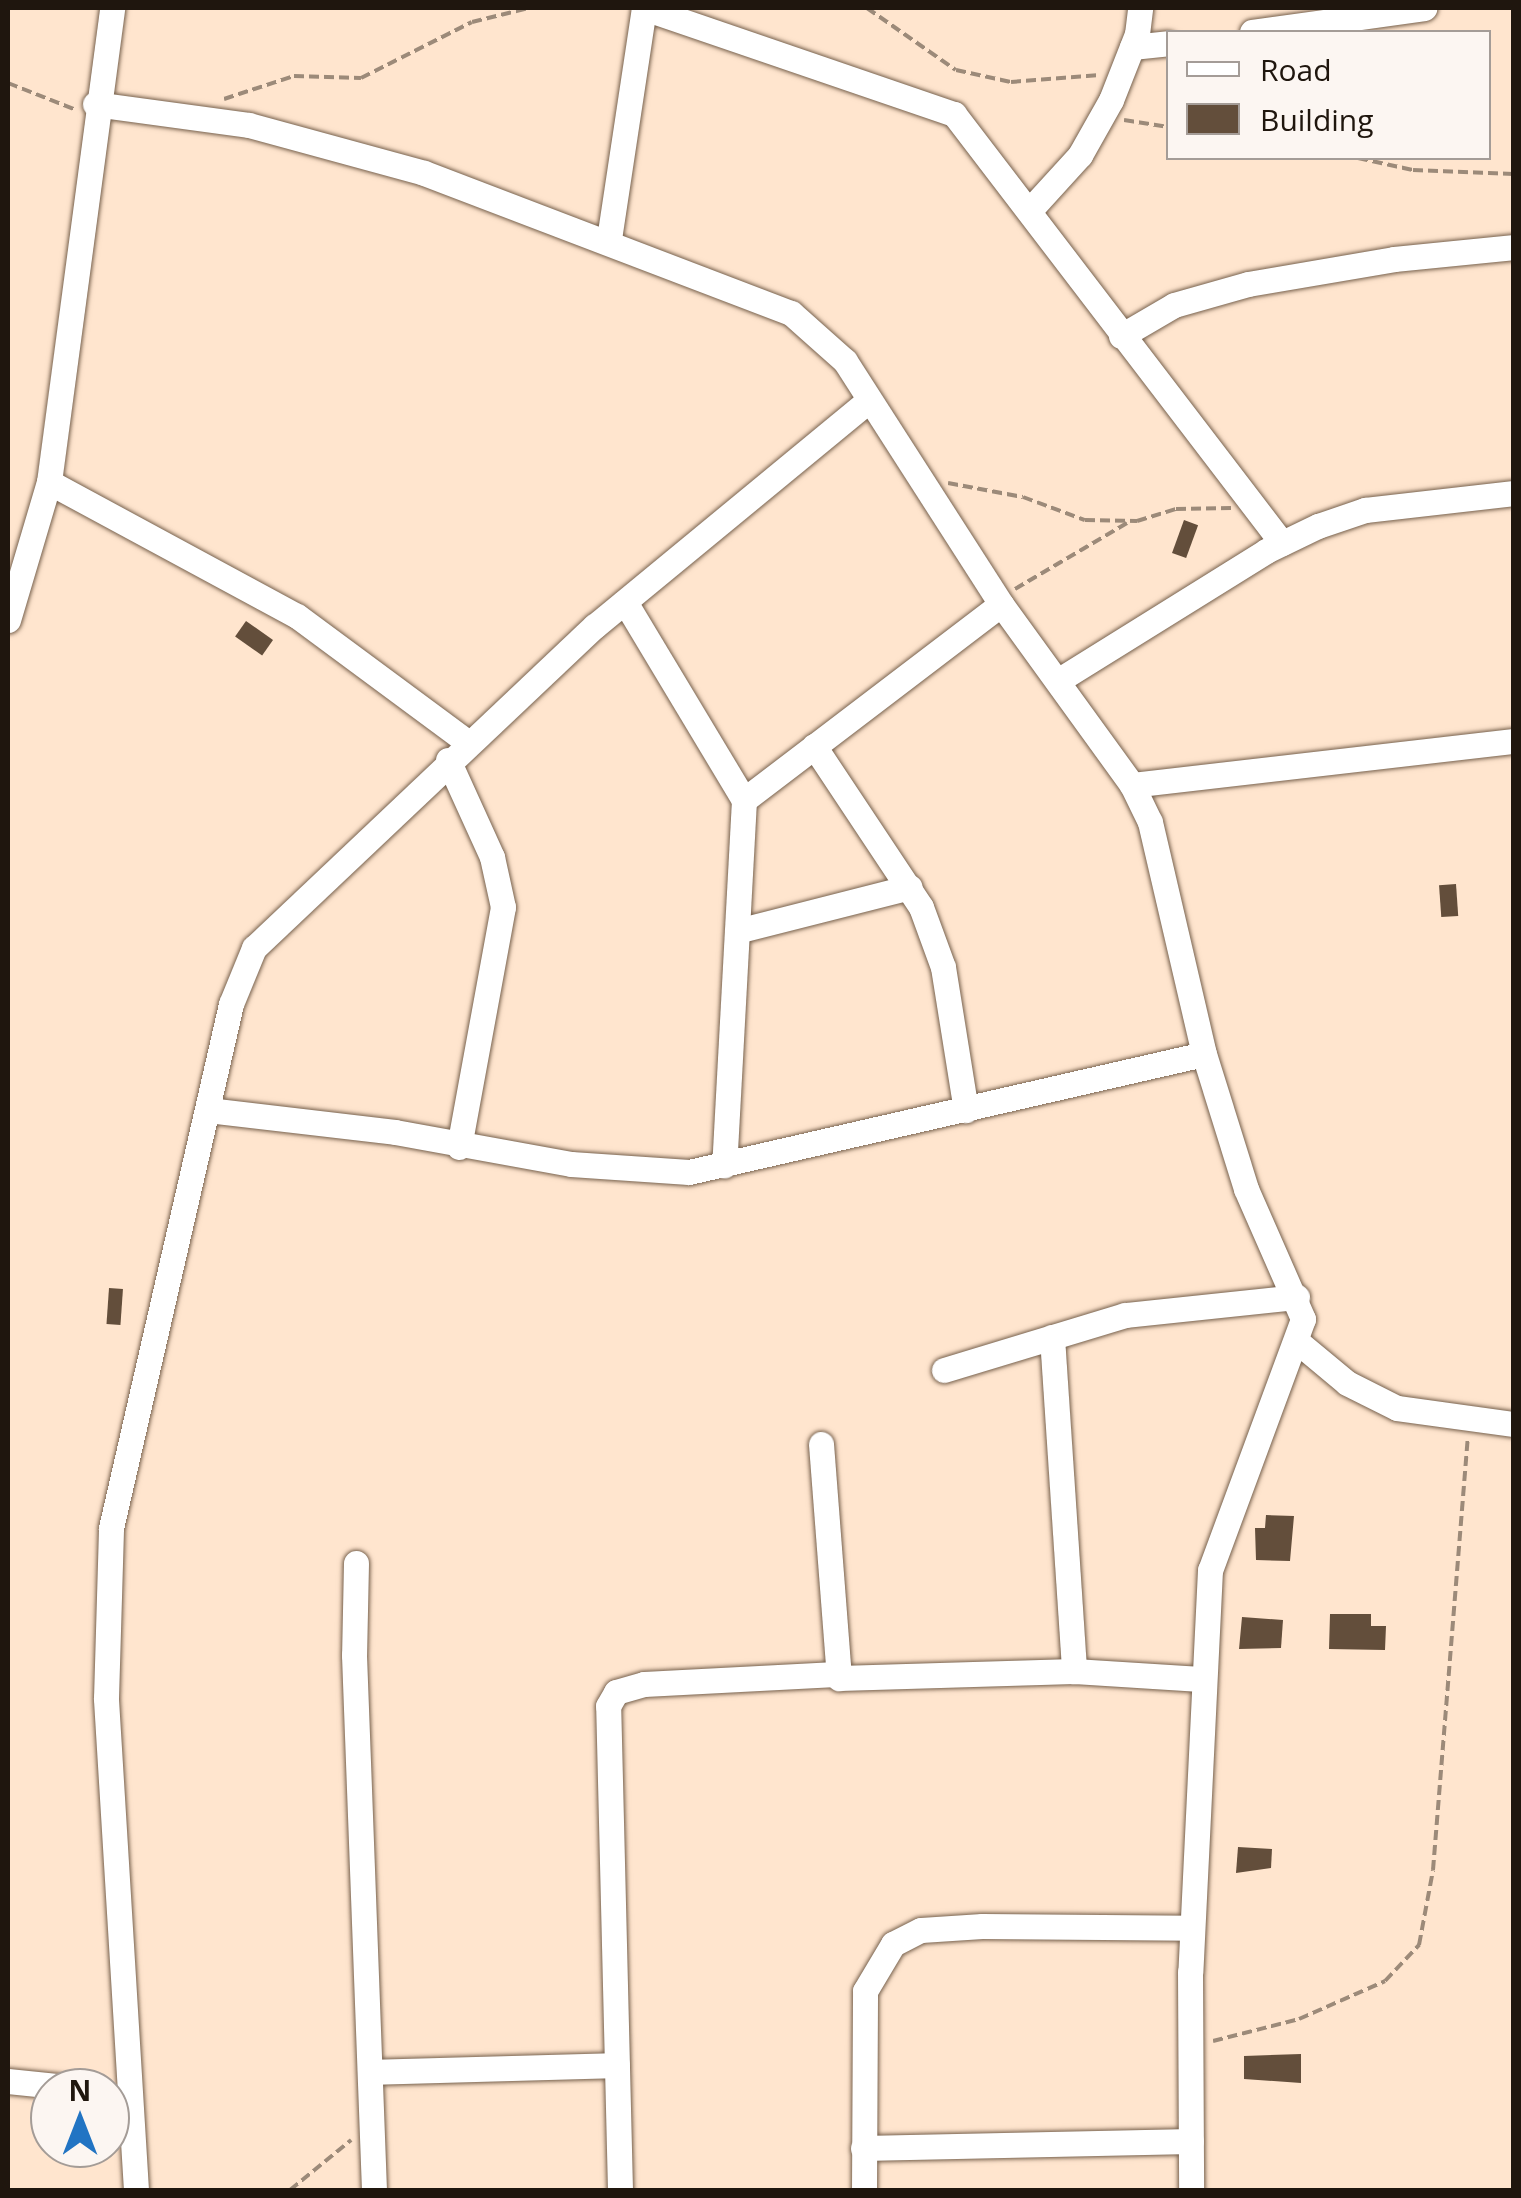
<!DOCTYPE html>
<html>
<head>
<meta charset="utf-8">
<style>
  body { margin:0 }
  #map { position:relative; width:1521px; height:2198px; overflow:hidden; background:#ffe5ce; font-family:"Open Sans",sans-serif }
  div>[style] { position:absolute }
  .building>* { inset:0; background:#634e3b; transform-origin:0 0 }
  .path>* { height:4px; margin-top:-2px; transform-origin:0; background:repeating-linear-gradient(90deg,#9c8a79 0 10px,transparent 0 15px) }
  .roads { filter:drop-shadow(0 0 2px #77614d) drop-shadow(0 0 2px #77614d) }
  .minor>* { height:25px; margin:-12.5px; padding:0 12.5px; transform-origin:12.5px; border-radius:12.5px; background:#fff }
  span { translate:-50% -50%; white-space:nowrap; text-align:center; line-height:1.15; -webkit-text-stroke:10px #fcf6f2; paint-order:stroke }
  .frame { position:absolute; inset:0; border:10px solid #1f160e; pointer-events:none }
  .legend { position:absolute; left:1166px; top:30px; width:325px; height:130px; box-sizing:border-box; background:#fcf6f2; border:2px solid #a49c97; margin:0; padding:12px 18px; list-style:none; font-size:30px; color:#1f160e }
  .legend li { display:flex; align-items:center; gap:20px; height:50px }
  .legend b { width:50px; border:2px solid #a49c97 }
  .north { position:absolute; left:30px; top:2068px; width:100px; height:100px; box-sizing:border-box; background:#fcf6f2; border:2px solid #a49c97; border-radius:50%; rotate:0deg; font-size:28px; font-weight:700; line-height:40px; text-align:center; color:#1f160e }
  .north::after { content:''; display:block; margin:auto; width:35px; height:45px; background:#2274c3; clip-path:polygon(50% 0,100% 100%,50% 72%,0 100%) }
</style>
</head>
<body>
<div id="map">
  <div class="building">
    <div style="left:1184px;top:520px;width:15px;height:35px;rotate:20deg"></div>
    <div style="left:246px;top:621px;width:33px;height:19px;rotate:35deg"></div>
    <div style="left:1456px;top:884px;width:32px;height:17px;rotate:86deg"></div>
    <div style="left:109px;top:1288px;width:14px;height:36px;rotate:4deg"></div>
    <div style="clip-path:polygon(1266px 1515px,1294px 1516px,1290px 1561px,1256px 1560px,1255px 1528px,1265px 1528px)"></div>
    <div style="clip-path:polygon(1330px 1614px,1371px 1614px,1371px 1626px,1386px 1626px,1385px 1650px,1329px 1649px)"></div>
    <div style="clip-path:polygon(1242px 1617px,1283px 1620px,1281px 1648px,1239px 1649px)"></div>
    <div style="clip-path:polygon(1238px 1847px,1272px 1849px,1271px 1868px,1236px 1873px)"></div>
    <div style="clip-path:polygon(1301px 2054px,1301px 2083px,1244px 2079px,1244px 2056px)"></div>
  </div>
  <div class="path">
    <div style="left:867px;top:8px;width:108px;rotate:34.9deg"></div>
    <div style="left:956px;top:70px;width:56px;rotate:12.3deg"></div>
    <div style="left:1011px;top:82px;width:89px;rotate:-4.5deg"></div>
    <div style="left:8px;top:83px;width:71px;rotate:21.5deg"></div>
    <div style="left:224px;top:99px;width:74px;rotate:-18.2deg"></div>
    <div style="left:294px;top:76px;width:67px;rotate:1.7deg"></div>
    <div style="left:361px;top:78px;width:124px;rotate:-26.8deg"></div>
    <div style="left:472px;top:22px;width:59px;rotate:-13.8deg"></div>
    <div style="left:1124px;top:120px;width:45px;rotate:9deg"></div>
    <div style="left:1358px;top:158px;width:56px;rotate:12.3deg"></div>
    <div style="left:1413px;top:170px;width:101px;rotate:2.3deg"></div>
    <div style="left:948px;top:483px;width:76px;rotate:10.6deg"></div>
    <div style="left:1023px;top:497px;width:66px;rotate:20.4deg"></div>
    <div style="left:1085px;top:520px;width:52px;rotate:1.1deg"></div>
    <div style="left:1137px;top:521px;width:41px;rotate:-17.1deg"></div>
    <div style="left:1176px;top:509px;width:55px;rotate:-1deg"></div>
    <div style="left:1015px;top:589px;width:130px;rotate:-30.5deg"></div>
    <div style="left:1213px;top:2041px;width:89px;rotate:-14.3deg"></div>
    <div style="left:1299px;top:2019px;width:94px;rotate:-23.8deg"></div>
    <div style="left:1385px;top:1981px;width:50px;rotate:-46.6deg"></div>
    <div style="left:1419px;top:1945px;width:76px;rotate:-79.4deg"></div>
    <div style="left:1433px;top:1870px;width:432px;rotate:-85.4deg"></div>
    <div style="left:290px;top:2190px;width:79px;rotate:-39.3deg"></div>
  </div>
  <div class="roads">
    <div class="minor">
      <div style="left:644px;top:8px;width:328px;rotate:18.9deg"></div>
      <div style="left:954px;top:114px;width:540px;rotate:52.6deg"></div>
      <div style="left:1252px;top:32px;width:174px;rotate:-7.9deg"></div>
      <div style="left:1132px;top:47px;width:36px;rotate:-6deg"></div>
      <div style="left:95px;top:104px;width:155px;rotate:7.8deg"></div>
      <div style="left:249px;top:125px;width:181px;rotate:15.3deg"></div>
      <div style="left:424px;top:173px;width:393px;rotate:20.9deg"></div>
      <div style="left:791px;top:313px;width:72px;rotate:41.6deg"></div>
      <div style="left:845px;top:361px;width:289px;rotate:57.3deg"></div>
      <div style="left:1001px;top:604px;width:223px;rotate:54.1deg"></div>
      <div style="left:1132px;top:785px;width:41px;rotate:64.1deg"></div>
      <div style="left:1150px;top:822px;width:238px;rotate:76.9deg"></div>
      <div style="left:1204px;top:1054px;width:141px;rotate:72.7deg"></div>
      <div style="left:1246px;top:1189px;width:142px;rotate:66.3deg"></div>
      <div style="left:1303px;top:1319px;width:268px;rotate:110.3deg"></div>
      <div style="left:1210px;top:1570px;width:402px;rotate:92.8deg"></div>
      <div style="left:1190px;top:1972px;width:218px;rotate:89.7deg"></div>
      <div style="left:1029px;top:211px;width:76px;rotate:-47.7deg"></div>
      <div style="left:1080px;top:155px;width:63px;rotate:-60.6deg"></div>
      <div style="left:1111px;top:100px;width:71px;rotate:-68.5deg"></div>
      <div style="left:1137px;top:34px;width:26px;rotate:-83deg"></div>
      <div style="left:609px;top:239px;width:234px;rotate:-81.4deg"></div>
      <div style="left:1121px;top:336px;width:61px;rotate:-30.3deg"></div>
      <div style="left:1174px;top:305px;width:77px;rotate:-15.8deg"></div>
      <div style="left:1248px;top:284px;width:148px;rotate:-9.7deg"></div>
      <div style="left:1394px;top:259px;width:121px;rotate:-5.7deg"></div>
      <div style="left:49px;top:482px;width:282px;rotate:28.4deg"></div>
      <div style="left:297px;top:616px;width:212px;rotate:36.5deg"></div>
      <div style="left:625px;top:602px;width:231px;rotate:59deg"></div>
      <div style="left:744px;top:800px;width:366px;rotate:93.1deg"></div>
      <div style="left:8px;top:620px;width:144px;rotate:-73.5deg"></div>
      <div style="left:49px;top:482px;width:478px;rotate:-82.4deg"></div>
      <div style="left:1059px;top:680px;width:244px;rotate:-31.9deg"></div>
      <div style="left:1266px;top:551px;width:58px;rotate:-25.7deg"></div>
      <div style="left:1318px;top:526px;width:50px;rotate:-18.8deg"></div>
      <div style="left:1365px;top:510px;width:150px;rotate:-6.5deg"></div>
      <div style="left:814px;top:746px;width:193px;rotate:56.4deg"></div>
      <div style="left:921px;top:907px;width:64px;rotate:69.9deg"></div>
      <div style="left:943px;top:967px;width:145px;rotate:80.9deg"></div>
      <div style="left:448px;top:760px;width:107px;rotate:65.6deg"></div>
      <div style="left:492px;top:857px;width:51px;rotate:77.6deg"></div>
      <div style="left:503px;top:907px;width:244px;rotate:100.4deg"></div>
      <div style="left:1132px;top:785px;width:385px;rotate:-6.6deg"></div>
      <div style="left:744px;top:800px;width:323px;rotate:-37.3deg"></div>
      <div style="left:741px;top:930px;width:174px;rotate:-14.3deg"></div>
      <div style="left:208px;top:1110px;width:188px;rotate:6.7deg"></div>
      <div style="left:395px;top:1132px;width:179px;rotate:10.3deg"></div>
      <div style="left:571px;top:1164px;width:118px;rotate:3.9deg"></div>
      <div style="left:689px;top:1172px;width:528px;rotate:-12.91deg"></div>
      <div style="left:1052px;top:1337px;width:335px;rotate:86.2deg"></div>
      <div style="left:1299px;top:1343px;width:62px;rotate:39.8deg"></div>
      <div style="left:1347px;top:1383px;width:56px;rotate:26.6deg"></div>
      <div style="left:1397px;top:1408px;width:118px;rotate:7.8deg"></div>
      <div style="left:944px;top:1370px;width:189px;rotate:-16.9deg"></div>
      <div style="left:1125px;top:1315px;width:173px;rotate:-6deg"></div>
      <div style="left:821px;top:1444px;width:235px;rotate:85.6deg"></div>
      <div style="left:839px;top:1678px;width:235px;rotate:-1.7deg"></div>
      <div style="left:1074px;top:1671px;width:127px;rotate:3.6deg"></div>
      <div style="left:356px;top:1563px;width:92px;rotate:91.2deg"></div>
      <div style="left:354px;top:1655px;width:535px;rotate:87.86deg"></div>
      <div style="left:370px;top:2072px;width:247px;rotate:-1.6deg"></div>
      <div style="left:8px;top:2081px;width:68px;rotate:5.9deg"></div>
      <div style="left:863px;top:2148px;width:328px;rotate:-1.2deg"></div>
      <div style="left:136px;top:2190px;width:493px;rotate:-93.5deg"></div>
      <div style="left:106px;top:1698px;width:170px;rotate:-88.3deg"></div>
      <div style="left:111px;top:1528px;width:538px;rotate:-77.1deg"></div>
      <div style="left:231px;top:1004px;width:61px;rotate:-67.7deg"></div>
      <div style="left:254px;top:948px;width:469px;rotate:-43.4deg"></div>
      <div style="left:595px;top:626px;width:355px;rotate:-39.5deg"></div>
      <div style="left:620px;top:2190px;width:484px;rotate:-91.4deg"></div>
      <div style="left:608px;top:1706px;width:16px;rotate:-60deg"></div>
      <div style="left:616px;top:1692px;width:29px;rotate:-16deg"></div>
      <div style="left:644px;top:1684px;width:192px;rotate:-3deg"></div>
      <div style="left:864px;top:2190px;width:199px;rotate:-89.7deg"></div>
      <div style="left:865px;top:1991px;width:55px;rotate:-59.2deg"></div>
      <div style="left:893px;top:1944px;width:31px;rotate:-27deg"></div>
      <div style="left:921px;top:1930px;width:61px;rotate:-3.8deg"></div>
      <div style="left:982px;top:1926px;width:210px;rotate:0.5deg"></div>
    </div>
  </div>
  <div class="frame"></div>
  <ul class="legend">
  <li><b style="height:12px;background:#fff"></b>Road</li>
  <li><b style="height:28px;background:#634e3b"></b>Building</li>
  </ul>
  <div class="north">N</div>
</div>
</body>
</html>
